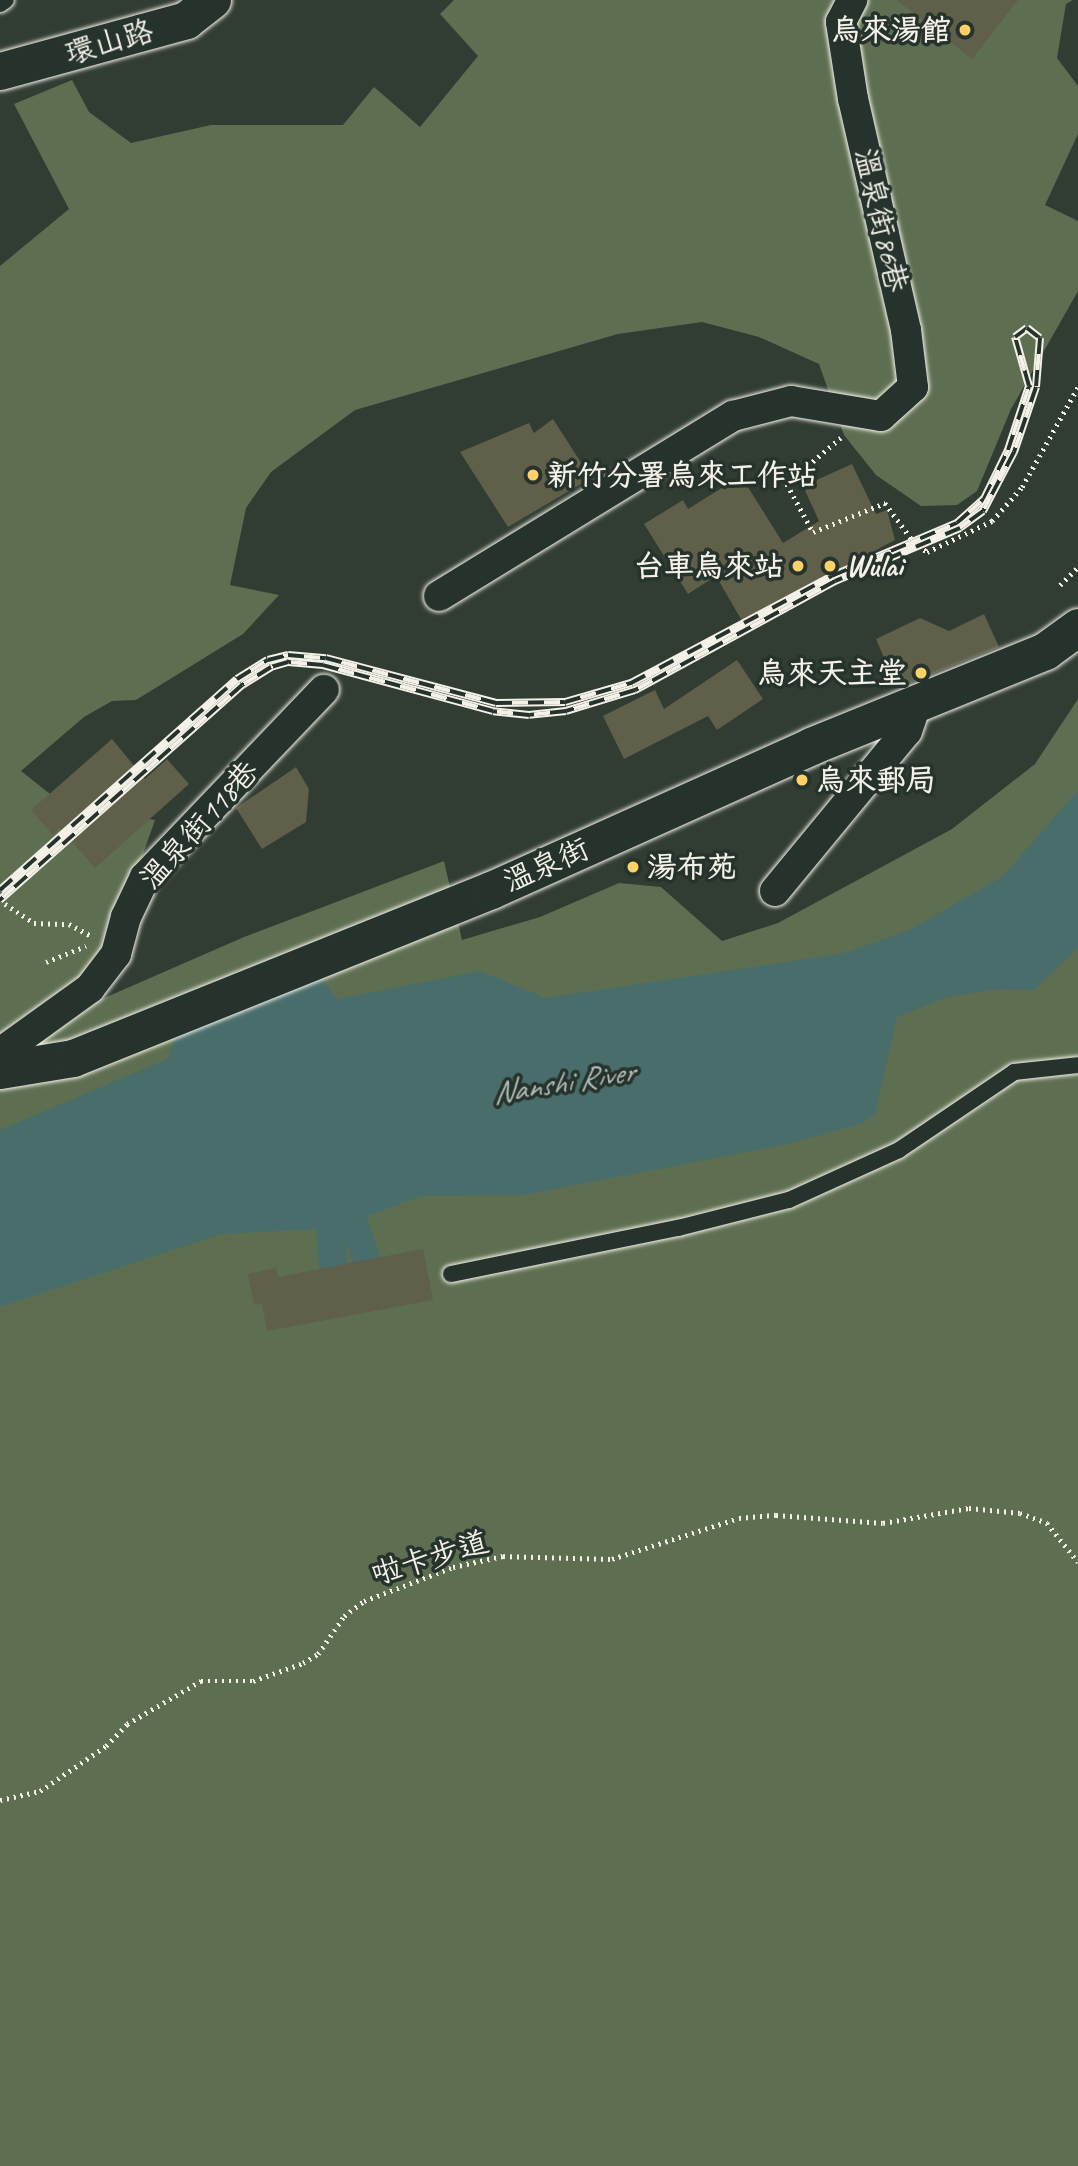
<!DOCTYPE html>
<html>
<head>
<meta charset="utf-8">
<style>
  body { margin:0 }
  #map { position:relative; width:1078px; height:2166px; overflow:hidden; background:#313c33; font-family:Caveat,"LXGW WenKai TC",sans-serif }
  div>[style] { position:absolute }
  .green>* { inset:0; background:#5e6f51 }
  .water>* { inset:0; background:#486d6b }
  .canal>* { height:28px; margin:-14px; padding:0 14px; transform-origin:14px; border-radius:14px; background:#486d6b }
  .building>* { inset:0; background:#5f5f4a }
  .path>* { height:4.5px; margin-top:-2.25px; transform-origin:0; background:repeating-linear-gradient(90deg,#f4f1e8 0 2px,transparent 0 7px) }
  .roads { filter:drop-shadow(0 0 2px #f4f1e8) drop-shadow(0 0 2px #f4f1e8) }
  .service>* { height:16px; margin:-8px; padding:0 8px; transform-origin:8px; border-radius:8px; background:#26332d }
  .minor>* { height:30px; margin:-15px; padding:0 15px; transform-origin:15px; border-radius:15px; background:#26332d }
  .tertiary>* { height:37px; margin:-18.5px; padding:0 18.5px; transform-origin:18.5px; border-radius:18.5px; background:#26332d }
  .rail>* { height:8px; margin-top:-4px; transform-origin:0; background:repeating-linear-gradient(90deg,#26332d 0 16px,#f4f1e8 0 32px); box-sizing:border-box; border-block:2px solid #f4f1e8 }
  .dots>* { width:19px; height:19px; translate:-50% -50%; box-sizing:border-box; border:4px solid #26332d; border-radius:50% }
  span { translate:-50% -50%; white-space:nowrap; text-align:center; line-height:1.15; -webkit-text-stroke:7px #26332d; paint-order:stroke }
  .poi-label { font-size:30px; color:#f4f1e8; font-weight:700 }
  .right { translate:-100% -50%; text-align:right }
  .left { translate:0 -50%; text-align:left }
  .street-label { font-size:30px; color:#f4f1e8 }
  .water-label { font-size:32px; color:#afbcb6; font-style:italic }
</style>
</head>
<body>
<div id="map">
  <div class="green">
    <div style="clip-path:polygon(454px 0,1073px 0,1066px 4px,1057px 58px,1078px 86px,1078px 134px,1045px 205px,1078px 221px,1078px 291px,1011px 409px,977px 491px,957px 505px,921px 506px,876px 475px,844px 435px,819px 364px,759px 337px,702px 322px,618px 334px,355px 410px,271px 472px,246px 508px,230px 585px,279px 595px,243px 634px,136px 700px,112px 701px,84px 717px,21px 771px,50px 794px,107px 813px,155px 820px,121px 917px,63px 1016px,244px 937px,444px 861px,462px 940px,540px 917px,619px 883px,661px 887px,722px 941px,778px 923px,952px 829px,1035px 764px,1078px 699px,1078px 2166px,0 2166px,0 266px,69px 209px,14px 104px,72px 80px,89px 112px,131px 143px,211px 125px,343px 125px,374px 87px,420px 127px,478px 56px,440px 14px)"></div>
  </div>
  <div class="water">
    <div style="clip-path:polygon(1078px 790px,1078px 948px,1034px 990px,1000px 989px,948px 997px,897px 1017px,875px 1114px,863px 1123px,788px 1144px,525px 1195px,422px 1196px,334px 1228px,222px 1234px,0 1307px,0 1130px,167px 1059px,179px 1030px,319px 974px,337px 999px,480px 971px,545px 998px,845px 953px,909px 930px,1002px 877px)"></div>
  </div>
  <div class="canal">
    <div style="left:342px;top:1185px;width:107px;rotate:72.1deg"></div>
    <div style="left:327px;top:1190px;width:102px;rotate:85.5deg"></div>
  </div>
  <div class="building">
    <div style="clip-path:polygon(897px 0,1018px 0,972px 59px)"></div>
    <div style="clip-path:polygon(553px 419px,591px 478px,508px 527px,460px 452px,529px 423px,534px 433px)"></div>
    <div style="clip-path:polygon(852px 464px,876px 514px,887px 510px,895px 540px,742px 621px,716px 576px,688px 594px,644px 524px,683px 500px,688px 509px,741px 476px,783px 543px,819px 521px,803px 486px)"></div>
    <div style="clip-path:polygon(984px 614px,999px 647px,897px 688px,876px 639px,920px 618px,949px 631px)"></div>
    <div style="clip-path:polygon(737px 660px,763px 699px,717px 730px,708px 716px,624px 759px,603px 716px,655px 690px,664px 709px)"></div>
    <div style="clip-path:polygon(112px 739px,145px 779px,167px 759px,189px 784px,95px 868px,60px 828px,53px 835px,31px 810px)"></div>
    <div style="clip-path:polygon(296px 767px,309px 789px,306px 822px,262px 849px,236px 808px)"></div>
    <div style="clip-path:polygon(423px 1249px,433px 1300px,267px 1331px,262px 1303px,254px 1305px,248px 1274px,276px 1268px,278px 1277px)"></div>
  </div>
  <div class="path">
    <div style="left:841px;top:438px;width:71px;rotate:139.6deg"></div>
    <div style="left:787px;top:484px;width:55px;rotate:61.6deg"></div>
    <div style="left:813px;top:532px;width:78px;rotate:-21.9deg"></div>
    <div style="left:885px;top:503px;width:47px;rotate:53.6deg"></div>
    <div style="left:913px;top:541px;width:18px;rotate:38deg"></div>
    <div style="left:927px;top:552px;width:72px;rotate:-25.5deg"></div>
    <div style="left:992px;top:521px;width:45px;rotate:-48.6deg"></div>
    <div style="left:1022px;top:487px;width:115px;rotate:-60.8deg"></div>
    <div style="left:1060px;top:585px;width:25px;rotate:-45deg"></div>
    <div style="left:5px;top:904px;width:35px;rotate:33deg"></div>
    <div style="left:34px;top:923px;width:35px;rotate:2deg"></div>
    <div style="left:69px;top:924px;width:26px;rotate:28deg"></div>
    <div style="left:46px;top:962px;width:43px;rotate:-21.8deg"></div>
    <div style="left:0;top:1800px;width:41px;rotate:-12.7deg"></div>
    <div style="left:40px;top:1791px;width:80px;rotate:-34.3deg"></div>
    <div style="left:106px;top:1746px;width:30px;rotate:-46deg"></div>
    <div style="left:127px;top:1724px;width:86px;rotate:-30.2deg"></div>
    <div style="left:201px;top:1681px;width:52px"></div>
    <div style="left:253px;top:1681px;width:53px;rotate:-19.8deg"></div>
    <div style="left:303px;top:1663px;width:17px;rotate:-31deg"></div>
    <div style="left:318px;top:1654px;width:46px;rotate:-55.6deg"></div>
    <div style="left:344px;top:1616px;width:25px;rotate:-37deg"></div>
    <div style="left:364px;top:1601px;width:95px;rotate:-20.9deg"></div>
    <div style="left:453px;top:1567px;width:51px;rotate:-12.4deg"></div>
    <div style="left:503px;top:1556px;width:109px;rotate:1.6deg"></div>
    <div style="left:612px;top:1559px;width:133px;rotate:-17.9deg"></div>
    <div style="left:739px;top:1518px;width:37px;rotate:-5deg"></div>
    <div style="left:776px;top:1515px;width:107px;rotate:4.3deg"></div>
    <div style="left:883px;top:1523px;width:87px;rotate:-9.9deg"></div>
    <div style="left:969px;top:1508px;width:51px;rotate:5.6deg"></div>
    <div style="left:1020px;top:1513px;width:29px;rotate:20deg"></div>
    <div style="left:1047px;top:1523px;width:50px;rotate:51.5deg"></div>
  </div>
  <div class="roads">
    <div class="service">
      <div style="left:0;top:4px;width:7px;rotate:-34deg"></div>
      <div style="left:451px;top:1274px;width:232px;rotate:-11.5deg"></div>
      <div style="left:678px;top:1228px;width:114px;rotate:-14.2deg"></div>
      <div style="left:789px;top:1200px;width:121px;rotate:-24.4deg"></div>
      <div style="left:899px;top:1150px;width:139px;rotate:-34.1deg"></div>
      <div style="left:1014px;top:1072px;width:64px;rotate:-6.2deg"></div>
    </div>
    <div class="minor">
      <div style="left:439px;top:596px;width:345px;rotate:-31.5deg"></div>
      <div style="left:733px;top:416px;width:60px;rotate:-14.5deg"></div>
      <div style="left:791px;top:401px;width:91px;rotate:9.5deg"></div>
      <div style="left:881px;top:416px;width:43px;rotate:-42.2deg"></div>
      <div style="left:913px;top:387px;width:57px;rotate:-97deg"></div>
      <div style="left:906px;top:330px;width:237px;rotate:-102.9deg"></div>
      <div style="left:853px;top:99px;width:78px;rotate:-98.9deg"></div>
      <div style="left:841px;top:22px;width:25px;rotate:-63deg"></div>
      <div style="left:775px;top:891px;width:207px;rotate:-50.5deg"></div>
      <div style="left:907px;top:731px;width:31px;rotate:-71deg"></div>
      <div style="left:0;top:1053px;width:111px;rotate:-35.8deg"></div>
      <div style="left:90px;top:988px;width:43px;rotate:-52.6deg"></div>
      <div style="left:116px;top:954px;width:38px;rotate:-75deg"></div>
      <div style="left:126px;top:917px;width:44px;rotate:-64.6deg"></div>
      <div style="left:145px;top:877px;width:259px;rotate:-46.3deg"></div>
    </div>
    <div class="tertiary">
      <div style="left:0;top:71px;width:193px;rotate:-15.3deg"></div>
      <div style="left:186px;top:20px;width:33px;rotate:-38deg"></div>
      <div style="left:0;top:1070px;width:74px;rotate:-9.3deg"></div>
      <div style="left:73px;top:1058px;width:450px;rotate:-21.9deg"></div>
      <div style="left:491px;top:890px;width:351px;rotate:-24.2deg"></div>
      <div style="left:811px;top:746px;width:253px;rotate:-22.1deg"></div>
      <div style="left:1045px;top:651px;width:41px;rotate:-36deg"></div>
    </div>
  </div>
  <div class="rail">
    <div style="left:0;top:890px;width:317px;rotate:-41.7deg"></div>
    <div style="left:237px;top:679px;width:36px;rotate:-32deg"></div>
    <div style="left:268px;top:660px;width:21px;rotate:-14deg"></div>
    <div style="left:288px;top:655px;width:38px;rotate:5deg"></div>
    <div style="left:326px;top:658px;width:176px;rotate:14.8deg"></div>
    <div style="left:496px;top:703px;width:69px;rotate:-0.8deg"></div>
    <div style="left:565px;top:702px;width:69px;rotate:-16.1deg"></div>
    <div style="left:631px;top:683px;width:228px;rotate:-28deg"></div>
    <div style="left:832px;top:576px;width:136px;rotate:-23deg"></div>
    <div style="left:957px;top:523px;width:36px;rotate:-42deg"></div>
    <div style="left:984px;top:499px;width:55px;rotate:-63.9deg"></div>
    <div style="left:1008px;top:450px;width:67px;rotate:-71.8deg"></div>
    <div style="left:1029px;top:386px;width:51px;rotate:-105.9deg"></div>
    <div style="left:1015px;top:337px;width:15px;rotate:-37deg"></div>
    <div style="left:1027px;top:328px;width:16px;rotate:38deg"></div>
    <div style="left:1040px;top:338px;width:49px;rotate:94.7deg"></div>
    <div style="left:1036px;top:387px;width:69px;rotate:108.7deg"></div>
    <div style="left:1014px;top:452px;width:67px;rotate:117.7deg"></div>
    <div style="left:983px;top:511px;width:29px;rotate:144deg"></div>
    <div style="left:960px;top:528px;width:136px;rotate:157deg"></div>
    <div style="left:835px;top:581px;width:228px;rotate:151.4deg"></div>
    <div style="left:635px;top:690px;width:72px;rotate:163.1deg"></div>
    <div style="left:566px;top:711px;width:37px;rotate:174deg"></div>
    <div style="left:529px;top:715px;width:36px;rotate:-174deg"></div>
    <div style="left:493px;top:711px;width:176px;rotate:-164.9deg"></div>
    <div style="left:323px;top:665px;width:35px;rotate:-175deg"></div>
    <div style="left:288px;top:662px;width:18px;rotate:164deg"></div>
    <div style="left:271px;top:667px;width:34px;rotate:148deg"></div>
    <div style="left:242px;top:685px;width:324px;rotate:138.4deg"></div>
  </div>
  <div class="dots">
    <div style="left:965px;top:30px;background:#ffd166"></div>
    <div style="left:533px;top:475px;background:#ffd166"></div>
    <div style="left:798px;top:566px;background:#ffd166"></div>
    <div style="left:830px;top:566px;background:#ffd166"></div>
    <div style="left:921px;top:673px;background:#ffd166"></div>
    <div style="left:802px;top:780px;background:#ffd166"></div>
    <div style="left:633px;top:867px;background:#ffd166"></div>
  </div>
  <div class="poi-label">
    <span class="right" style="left:951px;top:30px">烏來湯館</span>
    <span class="left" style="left:547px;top:475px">新竹分署烏來工作站</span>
    <span class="right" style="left:784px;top:566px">台車烏來站</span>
    <span class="left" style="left:846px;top:566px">Wulai</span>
    <span class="right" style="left:907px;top:673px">烏來天主堂</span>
    <span class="left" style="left:816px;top:780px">烏來郵局</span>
    <span class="left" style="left:647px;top:867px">湯布苑</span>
  </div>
  <div class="street-label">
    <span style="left:109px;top:42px;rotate:-16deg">環山路</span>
    <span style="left:881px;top:220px;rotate:77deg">溫泉街86巷</span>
    <span style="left:199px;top:825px;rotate:-48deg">溫泉街118巷</span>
    <span style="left:546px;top:865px;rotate:-24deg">溫泉街</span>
    <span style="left:430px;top:1558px;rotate:-17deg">啦卡步道</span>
  </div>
  <div class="water-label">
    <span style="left:563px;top:1083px;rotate:-9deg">Nanshi River</span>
  </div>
</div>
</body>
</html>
